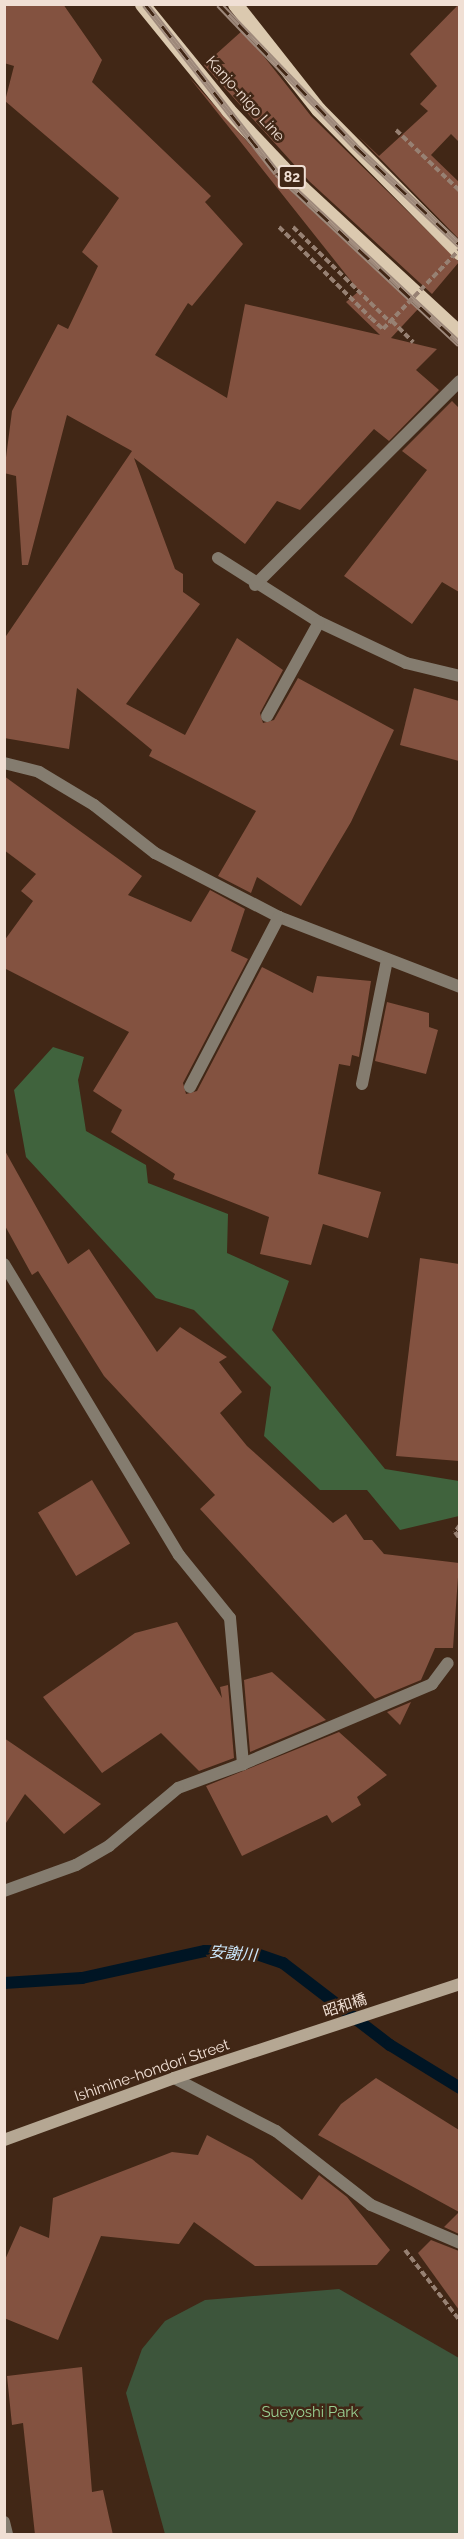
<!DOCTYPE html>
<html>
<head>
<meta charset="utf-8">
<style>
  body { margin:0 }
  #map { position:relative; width:464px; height:2539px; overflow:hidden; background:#412716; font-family:Raleway,"Noto Sans JP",sans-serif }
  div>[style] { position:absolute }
  .green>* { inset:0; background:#3d553b }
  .forest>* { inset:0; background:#40633d }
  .stream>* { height:12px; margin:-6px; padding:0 6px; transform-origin:6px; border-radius:6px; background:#001524 }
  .building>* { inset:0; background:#835240; transform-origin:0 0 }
  .path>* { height:4px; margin-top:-2px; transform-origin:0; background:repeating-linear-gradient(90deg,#978173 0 6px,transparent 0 9px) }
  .street>* { height:12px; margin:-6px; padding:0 6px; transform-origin:6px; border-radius:6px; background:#847c6f }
  .secondary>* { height:12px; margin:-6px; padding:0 6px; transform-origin:6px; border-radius:6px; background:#b5a793 }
  .primary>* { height:15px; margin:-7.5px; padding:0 7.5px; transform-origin:7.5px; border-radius:7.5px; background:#dbc9af }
  .rail>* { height:7px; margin-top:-3.5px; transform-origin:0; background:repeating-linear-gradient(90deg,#412716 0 14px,#9e897b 0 28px); box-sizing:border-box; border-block:2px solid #9e897b }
  .path-bridge>* { height:4px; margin-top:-2px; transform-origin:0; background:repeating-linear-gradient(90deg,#978173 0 6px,transparent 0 9px) }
  span { translate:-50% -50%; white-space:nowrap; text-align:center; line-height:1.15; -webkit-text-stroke:5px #412716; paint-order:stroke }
  .shield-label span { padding:2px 4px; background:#412716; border:2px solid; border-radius:4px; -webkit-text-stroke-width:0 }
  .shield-label { font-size:14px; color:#f0dfd4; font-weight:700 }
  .street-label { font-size:15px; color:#f0dfd4 }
  .park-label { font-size:15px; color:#99d093 }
  .water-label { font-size:16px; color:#cce8fd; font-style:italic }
  .frame { position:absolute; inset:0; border:6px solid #f0dfd4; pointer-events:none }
</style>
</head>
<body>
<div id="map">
  <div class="green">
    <div style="clip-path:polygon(339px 2289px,459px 2358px,459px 2534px,165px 2534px,126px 2393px,142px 2349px,165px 2321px,205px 2300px)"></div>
  </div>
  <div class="forest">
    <div style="clip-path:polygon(53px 1047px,84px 1057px,78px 1080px,86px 1131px,146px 1165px,148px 1183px,228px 1214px,227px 1253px,289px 1281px,272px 1330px,385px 1469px,459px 1481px,459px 1516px,400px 1530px,367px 1490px,320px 1490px,264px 1436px,271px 1387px,194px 1310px,156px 1298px,26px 1157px,14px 1090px)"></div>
  </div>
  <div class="stream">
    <div style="left:4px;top:1983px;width:78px;rotate:-3.7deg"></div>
    <div style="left:82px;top:1978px;width:126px;rotate:-12.4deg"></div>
    <div style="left:205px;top:1951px;width:46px;rotate:1.2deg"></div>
    <div style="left:251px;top:1952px;width:34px;rotate:19deg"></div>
    <div style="left:283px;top:1963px;width:135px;rotate:37.5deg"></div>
    <div style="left:390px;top:2045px;width:82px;rotate:31.6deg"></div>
  </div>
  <div class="building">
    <div style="clip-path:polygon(4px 4px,63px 4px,102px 60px,92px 82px,211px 196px,205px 202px,243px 244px,192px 306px,188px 303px,155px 355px,227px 398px,245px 304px,380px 335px,346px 302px,359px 291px,189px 77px,295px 195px,418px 309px,391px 338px,437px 349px,416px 370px,439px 390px,389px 441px,374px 429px,300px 510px,277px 501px,245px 544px,134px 458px,175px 569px,183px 574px,183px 592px,200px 604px,126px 704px,185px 735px,237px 638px,283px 670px,260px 713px,263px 723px,274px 720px,298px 678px,394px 730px,351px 822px,301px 906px,257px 877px,251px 893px,218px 876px,256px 811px,149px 756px,152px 750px,77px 688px,69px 749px,4px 738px,4px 639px,132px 451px,67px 415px,28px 565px,22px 565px,16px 476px,4px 473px,12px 411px,58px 324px,68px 329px,98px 266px,82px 252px,119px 198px,5px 101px,14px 66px,4px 63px)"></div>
    <div style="clip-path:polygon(459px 4px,459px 142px,451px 134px,431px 155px,459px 182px,459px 239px,358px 136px,379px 156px,428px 111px,420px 104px,437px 86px,410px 54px)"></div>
    <div style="clip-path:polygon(243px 30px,311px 116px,459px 262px,432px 294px,309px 181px,204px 65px)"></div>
    <div style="clip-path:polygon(452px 401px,459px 408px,459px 592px,442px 582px,412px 624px,344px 576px,427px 470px,402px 451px)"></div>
    <div style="clip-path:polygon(414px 688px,459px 701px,459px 761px,400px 745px)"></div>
    <div style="clip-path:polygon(4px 776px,142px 876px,128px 895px,191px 922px,210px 890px,245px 909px,231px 951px,248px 959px,183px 1083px,186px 1094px,197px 1091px,262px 967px,313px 993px,317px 976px,371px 981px,359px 1057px,352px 1055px,350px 1066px,339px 1064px,318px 1174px,381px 1192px,368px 1238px,323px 1224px,311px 1265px,260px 1254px,269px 1217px,173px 1179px,175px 1174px,111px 1132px,122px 1110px,93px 1091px,129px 1032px,4px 968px,4px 941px,33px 901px,21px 891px,36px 874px,4px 850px)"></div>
    <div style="clip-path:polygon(387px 1002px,429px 1013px,429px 1027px,438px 1030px,426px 1074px,375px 1061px)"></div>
    <div style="clip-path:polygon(4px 1149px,68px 1264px,89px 1249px,157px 1352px,180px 1327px,227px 1357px,219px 1362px,242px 1392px,220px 1413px,247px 1446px,333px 1523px,346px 1514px,364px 1540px,372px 1540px,384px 1554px,459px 1563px,453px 1648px,435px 1648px,421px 1680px,375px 1699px,200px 1509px,215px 1495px,104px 1376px,38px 1271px,32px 1275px,4px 1224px)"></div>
    <div style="clip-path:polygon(420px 1258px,459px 1264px,459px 1461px,396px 1456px)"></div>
    <div style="left:92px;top:1480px;width:74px;height:63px;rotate:59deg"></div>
    <div style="clip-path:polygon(177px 1622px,222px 1698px,220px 1687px,228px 1685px,234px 1758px,199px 1771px,161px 1733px,102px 1773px,43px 1697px,135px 1633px)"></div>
    <div style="clip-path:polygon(272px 1672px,326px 1720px,250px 1752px,244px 1680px)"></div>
    <div style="clip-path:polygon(411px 1702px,400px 1725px,387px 1712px)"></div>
    <div style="clip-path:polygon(339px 1732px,387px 1775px,357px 1797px,361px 1805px,332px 1823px,327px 1815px,242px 1856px,206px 1786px)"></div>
    <div style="clip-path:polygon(4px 1738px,101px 1804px,64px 1834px,25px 1794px,4px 1826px)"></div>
    <div style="clip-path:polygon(376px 2078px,459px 2130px,459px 2234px,444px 2227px,459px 2212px,318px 2135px,341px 2104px)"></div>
    <div style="clip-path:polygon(207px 2135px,252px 2159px,302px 2200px,319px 2175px,347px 2197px,390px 2250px,377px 2265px,255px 2266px,194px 2222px,179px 2244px,101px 2236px,58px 2340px,4px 2318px,4px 2262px,20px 2226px,49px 2238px,53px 2198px,172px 2152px,198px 2155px)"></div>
    <div style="clip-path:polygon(431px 2240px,459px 2251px,459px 2310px,418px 2253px)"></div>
    <div style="clip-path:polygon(82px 2367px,92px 2492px,103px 2490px,113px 2535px,35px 2535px,23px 2423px,12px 2425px,7px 2376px)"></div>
  </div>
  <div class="path">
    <div style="left:396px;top:130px;width:88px;rotate:43.6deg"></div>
    <div style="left:279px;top:227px;width:129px;rotate:44.7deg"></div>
    <div style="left:293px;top:227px;width:136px;rotate:44.4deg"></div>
    <div style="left:392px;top:321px;width:30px;rotate:45deg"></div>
    <div style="left:460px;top:1525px;width:9px;rotate:126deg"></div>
    <div style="left:455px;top:1532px;width:9px;rotate:54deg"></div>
    <div style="left:405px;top:2250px;width:90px;rotate:52.2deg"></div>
  </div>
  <div class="street">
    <div style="left:218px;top:558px;width:120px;rotate:32.4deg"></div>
    <div style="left:319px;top:622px;width:96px;rotate:25.2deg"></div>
    <div style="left:406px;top:663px;width:56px;rotate:13.5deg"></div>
    <div style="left:255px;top:585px;width:289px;rotate:-44.9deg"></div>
    <div style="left:267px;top:716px;width:107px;rotate:-61deg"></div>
    <div style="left:4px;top:763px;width:36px;rotate:14deg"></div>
    <div style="left:39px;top:772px;width:64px;rotate:31deg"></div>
    <div style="left:94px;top:805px;width:78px;rotate:38.2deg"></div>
    <div style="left:155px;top:853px;width:140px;rotate:27.3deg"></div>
    <div style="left:279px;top:917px;width:194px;rotate:21.1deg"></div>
    <div style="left:362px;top:1084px;width:126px;rotate:-78.6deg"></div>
    <div style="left:190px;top:1087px;width:192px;rotate:-62.4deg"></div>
    <div style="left:4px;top:1264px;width:340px;rotate:59deg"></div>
    <div style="left:179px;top:1555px;width:81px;rotate:51deg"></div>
    <div style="left:230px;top:1618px;width:147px;rotate:84.9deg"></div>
    <div style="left:243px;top:1764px;width:69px;rotate:159.7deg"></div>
    <div style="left:178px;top:1788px;width:90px;rotate:140deg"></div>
    <div style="left:109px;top:1846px;width:38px;rotate:150deg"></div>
    <div style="left:76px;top:1865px;width:77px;rotate:160.1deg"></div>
    <div style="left:243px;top:1764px;width:205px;rotate:-22.9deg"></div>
    <div style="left:432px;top:1684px;width:26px;rotate:-53deg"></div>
    <div style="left:174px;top:2078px;width:115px;rotate:27.5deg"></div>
    <div style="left:276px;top:2131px;width:120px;rotate:37.9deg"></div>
    <div style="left:371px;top:2205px;width:97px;rotate:23.1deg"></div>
    <div style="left:4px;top:2522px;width:12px;rotate:76deg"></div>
  </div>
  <div class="secondary">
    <div style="left:4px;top:2140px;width:181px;rotate:-20deg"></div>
    <div style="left:174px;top:2078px;width:301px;rotate:-18.2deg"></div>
  </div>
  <div class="primary">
    <div style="left:142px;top:4px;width:136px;rotate:50.9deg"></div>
    <div style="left:228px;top:110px;width:108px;rotate:46.5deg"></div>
    <div style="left:302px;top:188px;width:215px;rotate:42.7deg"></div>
    <div style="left:235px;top:4px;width:134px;rotate:51.7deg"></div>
    <div style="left:318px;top:109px;width:202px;rotate:45.4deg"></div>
  </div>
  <div class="rail">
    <div style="left:145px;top:4px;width:214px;rotate:52deg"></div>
    <div style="left:277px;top:173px;width:250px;rotate:43.1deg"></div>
    <div style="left:219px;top:4px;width:197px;rotate:46.2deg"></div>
    <div style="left:355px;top:146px;width:144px;rotate:43.3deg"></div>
  </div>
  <div class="path-bridge">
    <div style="left:371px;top:318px;width:16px;rotate:43deg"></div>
    <div style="left:383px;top:329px;width:111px;rotate:-46.1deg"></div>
  </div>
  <div class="shield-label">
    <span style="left:292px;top:177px">82</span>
  </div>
  <div class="street-label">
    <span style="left:245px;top:99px;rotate:48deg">Kanjo-nigo Line</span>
    <span style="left:345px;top:2006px;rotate:-18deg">昭和橋</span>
    <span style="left:152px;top:2071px;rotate:-19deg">Ishimine-hondori Street</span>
  </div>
  <div class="park-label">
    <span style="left:310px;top:2413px">Sueyoshi Park</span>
  </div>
  <div class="water-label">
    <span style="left:233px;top:1954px;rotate:5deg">安謝川</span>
  </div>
  <div class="frame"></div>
</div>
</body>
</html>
